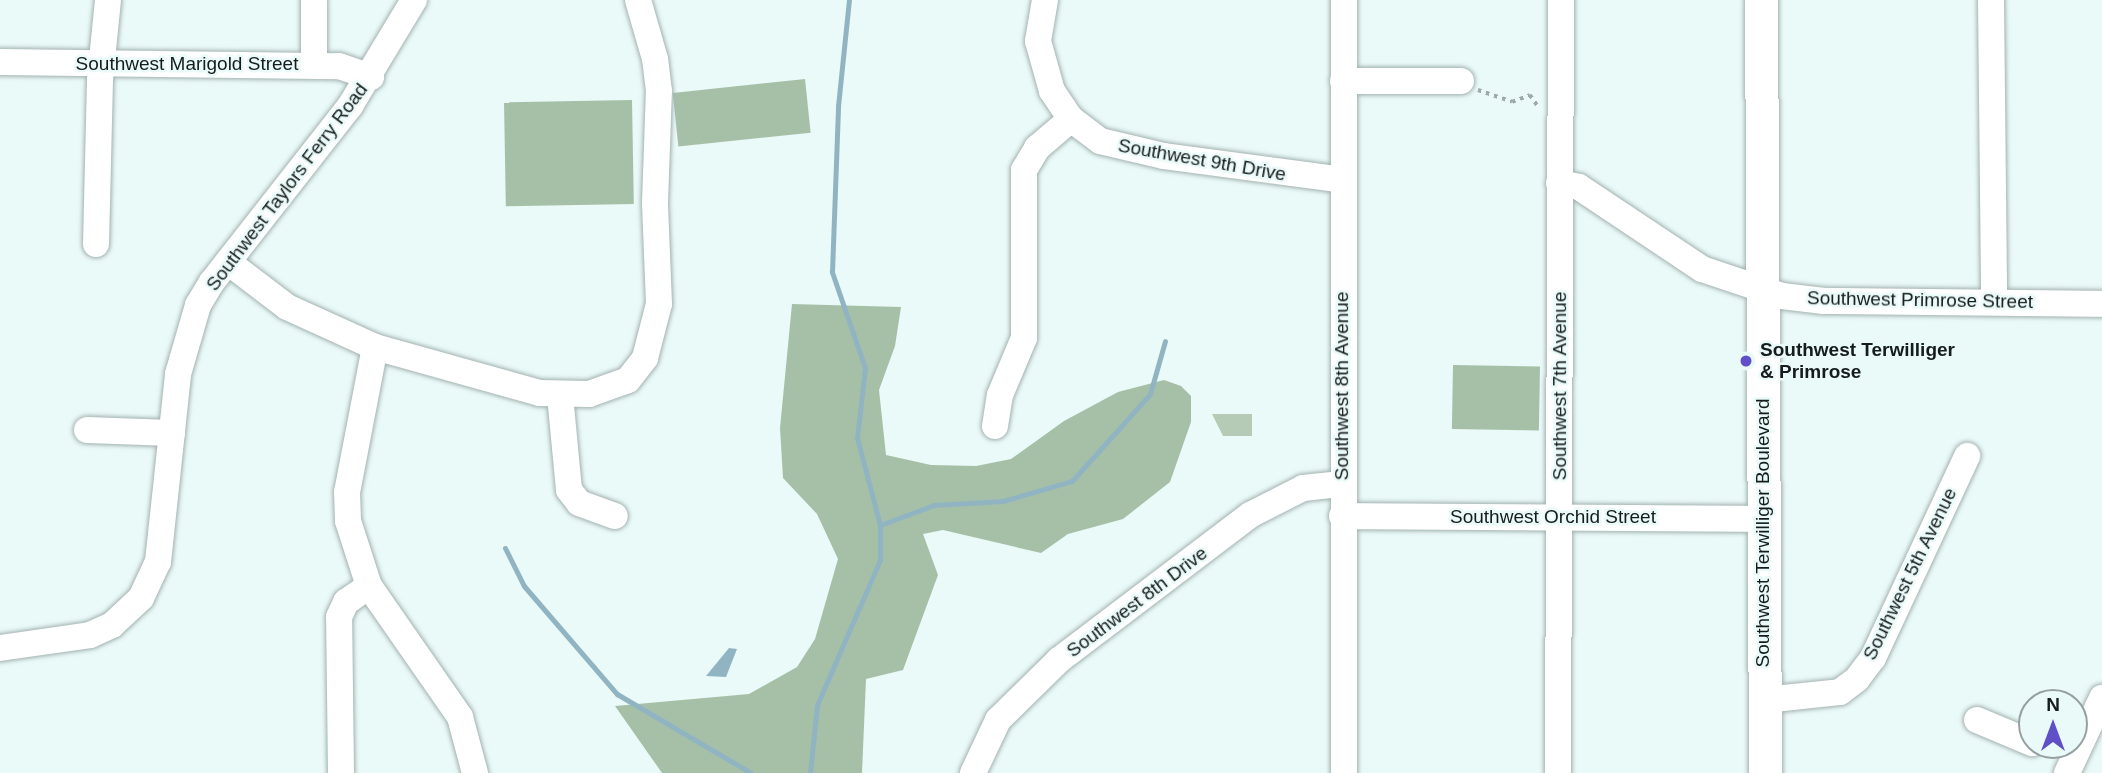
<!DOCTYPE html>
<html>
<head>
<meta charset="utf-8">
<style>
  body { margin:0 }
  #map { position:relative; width:2102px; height:773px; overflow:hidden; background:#eafaf8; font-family:Arial,sans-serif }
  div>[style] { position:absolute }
  .green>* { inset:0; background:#b5cbb6 }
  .forest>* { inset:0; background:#a6c0a8; transform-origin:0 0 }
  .water>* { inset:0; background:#91b4c3 }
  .stream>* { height:5px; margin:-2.5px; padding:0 2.5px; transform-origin:2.5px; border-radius:2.5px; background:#91b4c3 }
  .path>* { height:3.5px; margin-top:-1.75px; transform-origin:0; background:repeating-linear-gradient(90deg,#9eaaa8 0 3.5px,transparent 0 8.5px) }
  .roads { filter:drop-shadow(0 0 2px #a2b2b0) drop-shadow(0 0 2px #a2b2b0) }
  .minor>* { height:26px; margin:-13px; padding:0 13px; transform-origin:13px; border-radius:13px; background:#fff }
  .major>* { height:33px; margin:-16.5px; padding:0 16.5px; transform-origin:16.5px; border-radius:16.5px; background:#fff }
  .dots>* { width:19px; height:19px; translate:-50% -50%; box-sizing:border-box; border:4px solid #eafaf8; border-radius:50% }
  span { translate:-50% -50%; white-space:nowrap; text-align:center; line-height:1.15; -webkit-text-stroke:5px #eafaf8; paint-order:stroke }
  .street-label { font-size:19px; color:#161c1b }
  .poi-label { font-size:19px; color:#161c1b; font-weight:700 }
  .left { translate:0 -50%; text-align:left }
  .north { position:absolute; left:2018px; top:689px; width:70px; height:70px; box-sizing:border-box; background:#eafaf8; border:2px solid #95a1a0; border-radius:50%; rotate:0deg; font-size:19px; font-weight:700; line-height:28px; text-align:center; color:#161c1b }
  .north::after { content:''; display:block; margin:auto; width:24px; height:32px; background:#6050c8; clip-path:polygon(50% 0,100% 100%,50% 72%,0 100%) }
</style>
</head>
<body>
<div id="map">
  <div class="green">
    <div style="clip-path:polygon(1212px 414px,1252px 414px,1252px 436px,1223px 436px)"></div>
  </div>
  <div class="forest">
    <div style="left:805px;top:79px;width:54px;height:133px;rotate:84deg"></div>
    <div style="left:632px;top:100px;width:104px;height:128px;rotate:89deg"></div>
    <div style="clip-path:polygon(792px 304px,901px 307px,895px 346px,879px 390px,886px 455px,931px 465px,976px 466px,1011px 459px,1064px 421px,1118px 392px,1164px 380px,1181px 386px,1191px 396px,1191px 422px,1170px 482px,1123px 519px,1068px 534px,1041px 553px,943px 530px,923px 534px,938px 575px,903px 670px,866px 679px,862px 773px,662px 773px,615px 706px,749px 694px,797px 667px,815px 639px,838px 559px,817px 514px,783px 478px,780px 428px)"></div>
    <div style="left:1453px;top:365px;width:87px;height:64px;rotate:1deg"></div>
  </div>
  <div class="water">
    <div style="clip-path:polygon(729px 648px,737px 649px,726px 677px,706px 676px)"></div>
  </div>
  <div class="stream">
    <div style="left:880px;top:525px;width:58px;rotate:-20.3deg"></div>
    <div style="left:934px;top:505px;width:69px;rotate:-3.3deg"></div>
    <div style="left:1003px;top:501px;width:72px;rotate:-16.2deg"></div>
    <div style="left:1072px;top:481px;width:117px;rotate:-48.1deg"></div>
    <div style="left:1150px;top:394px;width:55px;rotate:-74.2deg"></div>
    <div style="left:505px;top:548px;width:42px;rotate:63.4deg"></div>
    <div style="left:524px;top:586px;width:143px;rotate:49.3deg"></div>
    <div style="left:617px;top:694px;width:156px;rotate:30.5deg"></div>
    <div style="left:810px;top:773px;width:68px;rotate:-84.1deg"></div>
    <div style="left:817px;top:705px;width:158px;rotate:-66.5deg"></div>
    <div style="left:880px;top:560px;width:35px;rotate:-90deg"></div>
    <div style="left:880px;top:525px;width:90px;rotate:-104.8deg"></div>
    <div style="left:857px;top:438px;width:70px;rotate:-83.5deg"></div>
    <div style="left:865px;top:368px;width:102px;rotate:-109deg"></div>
    <div style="left:832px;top:272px;width:166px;rotate:-87.9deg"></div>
    <div style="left:838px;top:106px;width:107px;rotate:-84.1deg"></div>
  </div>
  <div class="path">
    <div style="left:1478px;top:90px;width:36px;rotate:19deg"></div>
    <div style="left:1512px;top:102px;width:19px;rotate:-21deg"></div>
    <div style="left:1530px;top:95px;width:16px;rotate:55deg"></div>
  </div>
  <div class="roads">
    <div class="minor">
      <div style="left:1045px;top:0;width:42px;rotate:99.7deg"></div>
      <div style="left:1038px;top:41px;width:52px;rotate:74.4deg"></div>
      <div style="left:1052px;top:91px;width:34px;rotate:56deg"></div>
      <div style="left:1071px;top:119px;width:36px;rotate:37deg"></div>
      <div style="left:1100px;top:141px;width:66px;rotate:13.2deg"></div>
      <div style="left:1164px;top:156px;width:181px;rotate:7.6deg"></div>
      <div style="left:1991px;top:0;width:302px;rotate:89.4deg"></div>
      <div style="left:0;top:62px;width:339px;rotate:0.7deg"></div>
      <div style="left:339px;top:66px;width:34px;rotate:19deg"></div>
      <div style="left:314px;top:65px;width:65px;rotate:-90deg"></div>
      <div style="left:1343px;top:81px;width:118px"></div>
      <div style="left:1559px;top:183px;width:20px;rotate:11deg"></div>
      <div style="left:1579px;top:187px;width:148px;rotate:33.7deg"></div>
      <div style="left:1702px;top:269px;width:84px;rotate:18.6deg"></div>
      <div style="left:1782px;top:296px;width:42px;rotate:6.8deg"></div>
      <div style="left:1824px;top:301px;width:278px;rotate:0.6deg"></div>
      <div style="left:96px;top:244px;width:164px;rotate:-88.6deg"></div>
      <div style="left:100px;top:80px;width:80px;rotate:-84.3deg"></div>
      <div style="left:228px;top:262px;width:74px;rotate:37.3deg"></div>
      <div style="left:287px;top:307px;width:97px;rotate:24.4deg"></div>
      <div style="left:375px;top:347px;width:171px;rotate:15.6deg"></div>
      <div style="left:540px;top:393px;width:49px;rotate:1.2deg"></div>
      <div style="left:589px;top:394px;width:41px;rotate:-19.7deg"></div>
      <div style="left:628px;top:380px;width:28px;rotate:-52deg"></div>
      <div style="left:645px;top:358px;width:56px;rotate:-75.5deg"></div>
      <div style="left:659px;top:304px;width:101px;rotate:-92.3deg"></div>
      <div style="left:655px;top:203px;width:112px;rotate:-88deg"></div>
      <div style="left:659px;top:91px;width:32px;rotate:-97deg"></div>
      <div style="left:655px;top:59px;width:61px;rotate:-106.1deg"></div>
      <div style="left:375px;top:347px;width:148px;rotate:100.9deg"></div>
      <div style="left:347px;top:492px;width:29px;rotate:88deg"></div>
      <div style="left:348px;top:521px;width:68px;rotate:72.1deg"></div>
      <div style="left:369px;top:586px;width:160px;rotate:55.2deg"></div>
      <div style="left:460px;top:717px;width:58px;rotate:75deg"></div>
      <div style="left:560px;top:395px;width:95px;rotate:84.6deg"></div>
      <div style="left:569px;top:490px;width:16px;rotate:52deg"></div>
      <div style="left:579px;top:503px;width:38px;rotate:20deg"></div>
      <div style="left:995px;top:426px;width:31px;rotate:-81deg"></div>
      <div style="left:1000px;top:395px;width:62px;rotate:-67.2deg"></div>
      <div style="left:1024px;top:338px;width:168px;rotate:-90deg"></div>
      <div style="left:1024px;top:170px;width:26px;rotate:-59deg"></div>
      <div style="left:1037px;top:148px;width:45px;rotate:-40.5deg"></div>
      <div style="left:87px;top:430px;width:85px;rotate:2deg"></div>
      <div style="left:1342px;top:516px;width:422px;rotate:0.4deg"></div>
      <div style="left:0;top:648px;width:91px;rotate:-8.2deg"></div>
      <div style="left:90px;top:635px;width:24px;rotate:-24deg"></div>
      <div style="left:112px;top:625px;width:40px;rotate:-43deg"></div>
      <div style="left:141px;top:598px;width:40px;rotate:-65deg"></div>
      <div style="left:158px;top:562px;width:189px;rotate:-83.9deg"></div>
      <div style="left:178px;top:374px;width:72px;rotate:-73.8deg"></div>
      <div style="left:198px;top:305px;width:27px;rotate:-59deg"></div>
      <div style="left:212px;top:282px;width:224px;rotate:-51.9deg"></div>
      <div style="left:350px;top:106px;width:124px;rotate:-58.9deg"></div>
      <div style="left:1764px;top:700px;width:76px;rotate:-6deg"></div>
      <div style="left:1840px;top:692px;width:21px;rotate:-37deg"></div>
      <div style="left:1857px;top:679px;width:26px;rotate:-53deg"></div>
      <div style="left:1873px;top:658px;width:223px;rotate:-65deg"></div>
      <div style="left:1977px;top:720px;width:60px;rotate:22.7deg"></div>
      <div style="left:341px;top:773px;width:156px;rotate:-90.7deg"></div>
      <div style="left:339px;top:617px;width:17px;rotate:-65deg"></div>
      <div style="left:346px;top:602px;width:28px;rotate:-35deg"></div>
      <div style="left:973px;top:773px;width:59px;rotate:-64.7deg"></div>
      <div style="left:998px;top:720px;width:86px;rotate:-44.5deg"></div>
      <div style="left:1059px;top:660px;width:240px;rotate:-37.2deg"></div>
      <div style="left:1250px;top:515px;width:59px;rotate:-27deg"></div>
      <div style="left:1303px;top:488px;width:39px;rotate:-6deg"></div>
      <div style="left:1344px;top:773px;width:773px;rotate:-90deg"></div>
      <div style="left:1558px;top:773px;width:773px;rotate:-89.78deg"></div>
      <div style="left:2067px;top:773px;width:83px;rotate:-65deg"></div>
    </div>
    <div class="major">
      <div style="left:1761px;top:0;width:773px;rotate:89.7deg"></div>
    </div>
  </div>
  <div class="dots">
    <div style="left:1746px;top:361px;background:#6050c8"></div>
  </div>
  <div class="street-label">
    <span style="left:187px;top:64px">Southwest Marigold Street</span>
    <span style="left:1202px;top:160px;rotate:10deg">Southwest 9th Drive</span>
    <span style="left:287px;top:187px;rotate:-53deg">Southwest Taylors Ferry Road</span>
    <span style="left:1920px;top:300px;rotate:1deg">Southwest Primrose Street</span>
    <span style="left:1342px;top:386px;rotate:-90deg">Southwest 8th Avenue</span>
    <span style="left:1560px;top:386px;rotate:-90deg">Southwest 7th Avenue</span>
    <span style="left:1553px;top:517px">Southwest Orchid Street</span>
    <span style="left:1763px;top:533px;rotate:-90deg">Southwest Terwilliger Boulevard</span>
    <span style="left:1910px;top:574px;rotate:-64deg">Southwest 5th Avenue</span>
    <span style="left:1137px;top:602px;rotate:-37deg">Southwest 8th Drive</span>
  </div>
  <div class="poi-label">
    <span class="left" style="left:1760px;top:361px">Southwest Terwilliger<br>&amp; Primrose</span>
  </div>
  <div class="north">N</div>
</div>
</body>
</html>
